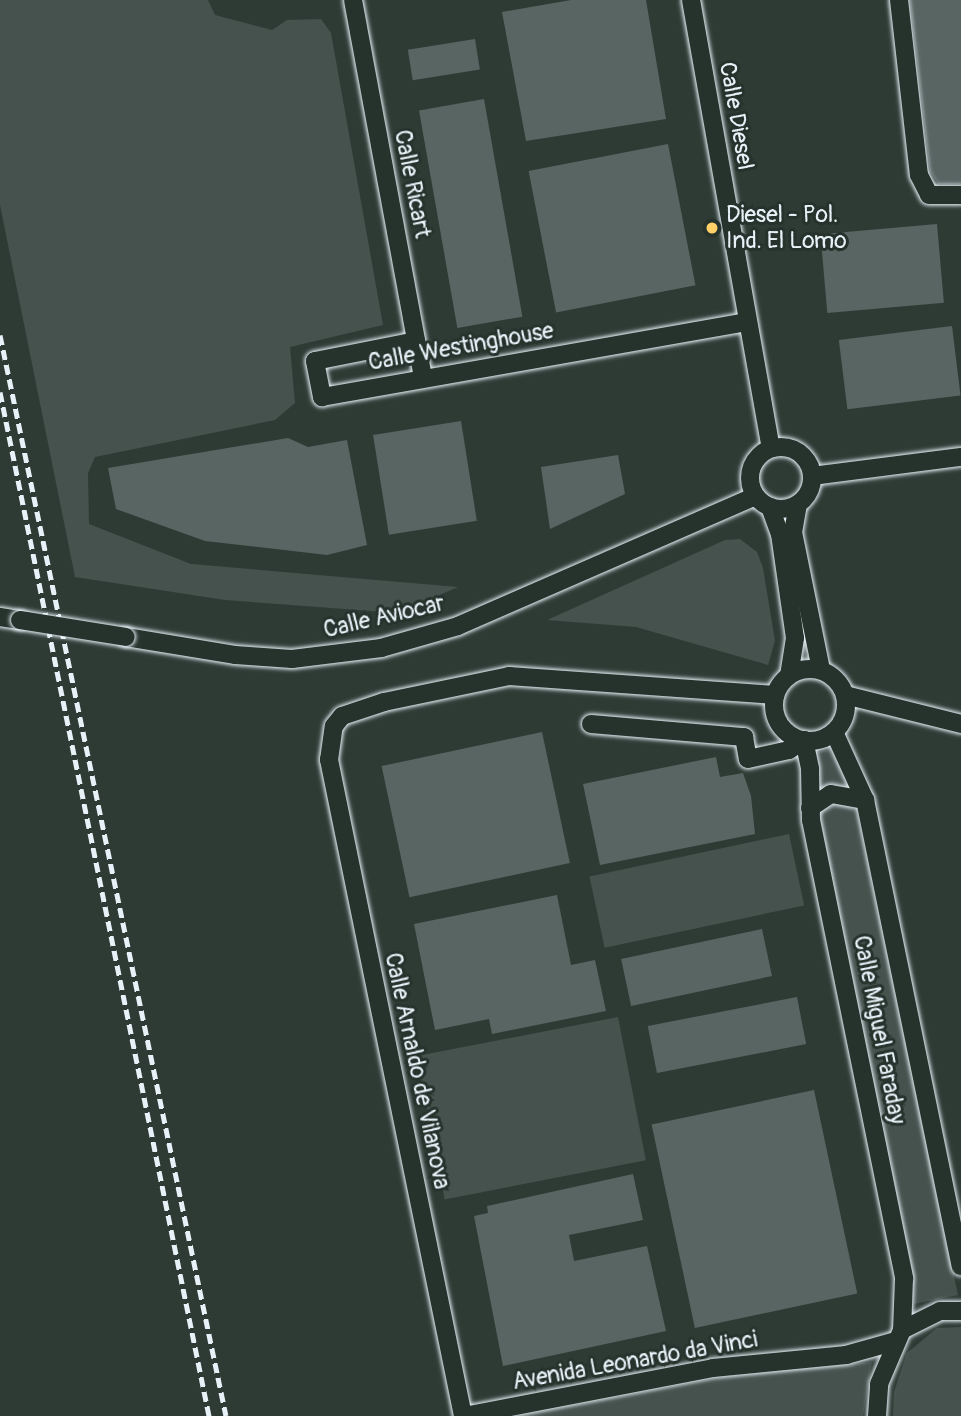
<!DOCTYPE html>
<html>
<head>
<meta charset="utf-8">
<style>
  body { margin:0 }
  #map { position:relative; width:961px; height:1416px; overflow:hidden; background:#2e3b35; font-family:Pangolin,sans-serif }
  div>[style] { position:absolute }
  .green>* { inset:0; background:#45524e; transform-origin:0 0 }
  .building>* { inset:0; background:#596563; transform-origin:0 0 }
  .roads { filter:drop-shadow(0 0 2px #e8f1f8) drop-shadow(0 0 2px #e8f1f8) }
  .minor>* { height:18px; margin:-9px; padding:0 9px; transform-origin:9px; border-radius:9px; background:#26332d }
  .minor>.ring { margin:-9px; padding:0; box-sizing:content-box; background:none; border:18px solid #26332d; border-radius:50% }
  .rail>* { height:5px; margin-top:-2.5px; transform-origin:0; background:repeating-linear-gradient(90deg,#e8f1f8 0 10px,transparent 0 15px) }
  .bridges { filter:drop-shadow(0 0 2px #e8f1f8) drop-shadow(0 0 2px #e8f1f8) }
  .minor-bridge>* { height:18px; margin:-9px; padding:0 9px; transform-origin:9px; border-radius:9px; background:#26332d }
  .dots>* { width:19px; height:19px; translate:-50% -50%; box-sizing:border-box; border:4px solid #26332d; border-radius:50% }
  span { translate:-50% -50%; white-space:nowrap; text-align:center; line-height:1.15; -webkit-text-stroke:6px #26332d; paint-order:stroke }
  .street-label { font-size:23px; color:#e8f1f8 }
  .poi-label { font-size:23px; color:#e8f1f8 }
  .left { translate:0 -50%; text-align:left }
</style>
</head>
<body>
<div id="map">
  <div class="green">
    <div style="clip-path:polygon(0 0,208px 0,215px 15px,272px 30px,287px 20px,321px 19px,331px 33px,383px 325px,290px 347px,295px 403px,275px 420px,95px 457px,88px 473px,89px 524px,191px 564px,458px 587px,398px 613px,225px 600px,75px 577px,0 205px)"></div>
    <div style="clip-path:polygon(740px 539px,757px 552px,763px 568px,775px 641px,768px 665px,636px 627px,547px 620px,725px 540px)"></div>
    <div style="clip-path:polygon(831px 749px,850px 786px,816px 794px,816px 753px)"></div>
    <div style="clip-path:polygon(843px 802px,857px 812px,958px 1295px,914px 1304px,819px 823px,820px 810px)"></div>
    <div style="left:789px;top:834px;width:73px;height:204px;rotate:78deg"></div>
    <div style="left:618px;top:1017px;width:146px;height:205px;rotate:79deg"></div>
    <div style="clip-path:polygon(961px 1327px,961px 1416px,893px 1416px,894px 1392px,907px 1353px,937px 1328px)"></div>
    <div style="clip-path:polygon(872px 1362px,863px 1416px,518px 1416px,723px 1377px)"></div>
  </div>
  <div class="building">
    <div style="clip-path:polygon(571px 0,646px 0,666px 119px,526px 141px,502px 12px)"></div>
    <div style="clip-path:polygon(910px 0,961px 0,961px 184px,938px 184px,930px 171px)"></div>
    <div style="left:475px;top:39px;width:31px;height:68px;rotate:81deg"></div>
    <div style="left:484px;top:99px;width:221px;height:66px;rotate:80deg"></div>
    <div style="left:668px;top:144px;width:144px;height:142px;rotate:79deg"></div>
    <div style="left:937px;top:224px;width:79px;height:117px;rotate:85deg"></div>
    <div style="left:952px;top:326px;width:70px;height:114px;rotate:83deg"></div>
    <div style="left:461px;top:421px;width:101px;height:89px;rotate:81deg"></div>
    <div style="clip-path:polygon(288px 438px,308px 447px,347px 440px,367px 545px,327px 555px,205px 541px,116px 509px,108px 468px)"></div>
    <div style="clip-path:polygon(618px 455px,625px 494px,550px 529px,541px 467px)"></div>
    <div style="left:542px;top:732px;width:134px;height:164px;rotate:78deg"></div>
    <div style="clip-path:polygon(716px 757px,720px 777px,743px 773px,751px 796px,755px 834px,600px 865px,583px 784px)"></div>
    <div style="clip-path:polygon(557px 895px,571px 965px,595px 960px,606px 1011px,492px 1034px,489px 1019px,435px 1030px,414px 924px)"></div>
    <div style="left:762px;top:929px;width:48px;height:144px;rotate:78deg"></div>
    <div style="left:797px;top:997px;width:48px;height:152px;rotate:79deg"></div>
    <div style="left:814px;top:1090px;width:208px;height:166px;rotate:78deg"></div>
    <div style="clip-path:polygon(633px 1174px,643px 1220px,569px 1235px,574px 1261px,647px 1246px,666px 1331px,503px 1366px,474px 1216px,488px 1213px,487px 1206px)"></div>
  </div>
  <div class="roads">
    <div class="minor">
      <div style="left:353px;top:0;width:384px;rotate:79.5deg"></div>
      <div style="left:691px;top:0;width:455px;rotate:79.9deg"></div>
      <div style="left:899px;top:0;width:176px;rotate:83.5deg"></div>
      <div style="left:919px;top:175px;width:22px;rotate:63deg"></div>
      <div style="left:929px;top:195px;width:32px"></div>
      <div style="left:416px;top:341px;width:103px;rotate:168.8deg"></div>
      <div style="left:315px;top:361px;width:37px;rotate:79deg"></div>
      <div style="left:322px;top:397px;width:432px;rotate:-10deg"></div>
      <div class="ring" style="left:750px;top:447px;width:44px;height:44px"></div>
      <div style="left:812px;top:476px;width:150px;rotate:-7.3deg"></div>
      <div style="left:798px;top:504px;width:28px;rotate:100deg"></div>
      <div style="left:793px;top:532px;width:141px;rotate:78.5deg"></div>
      <div style="left:770px;top:507px;width:29px;rotate:70deg"></div>
      <div style="left:780px;top:534px;width:105px;rotate:81.8deg"></div>
      <div style="left:795px;top:638px;width:37px;rotate:99deg"></div>
      <div style="left:0;top:617px;width:20px;rotate:9deg"></div>
      <div style="left:126px;top:637px;width:110px;rotate:9.4deg"></div>
      <div style="left:235px;top:655px;width:57px;rotate:4deg"></div>
      <div style="left:292px;top:659px;width:90px;rotate:-7deg"></div>
      <div style="left:381px;top:648px;width:80px;rotate:-15.9deg"></div>
      <div style="left:458px;top:626px;width:324px;rotate:-23.6deg"></div>
      <div class="ring" style="left:774px;top:669px;width:54px;height:54px"></div>
      <div style="left:845px;top:695px;width:120px;rotate:14deg"></div>
      <div style="left:591px;top:724px;width:154px;rotate:4.9deg"></div>
      <div style="left:744px;top:737px;width:22px;rotate:80deg"></div>
      <div style="left:748px;top:759px;width:42px;rotate:-12.4deg"></div>
      <div style="left:789px;top:750px;width:18px;rotate:-34deg"></div>
      <div style="left:834px;top:732px;width:75px;rotate:65.5deg"></div>
      <div style="left:865px;top:800px;width:476px;rotate:78.4deg"></div>
      <div style="left:804px;top:740px;width:30px;rotate:78deg"></div>
      <div style="left:810px;top:769px;width:51px;rotate:88.9deg"></div>
      <div style="left:811px;top:820px;width:468px;rotate:78.5deg"></div>
      <div style="left:904px;top:1279px;width:51px;rotate:92.2deg"></div>
      <div style="left:810px;top:808px;width:25px;rotate:-34deg"></div>
      <div style="left:831px;top:794px;width:35px;rotate:10deg"></div>
      <div style="left:463px;top:1416px;width:670px;rotate:-101.54deg"></div>
      <div style="left:329px;top:760px;width:34px;rotate:-82deg"></div>
      <div style="left:334px;top:726px;width:13px;rotate:-51deg"></div>
      <div style="left:342px;top:716px;width:44px;rotate:-18.4deg"></div>
      <div style="left:384px;top:702px;width:128px;rotate:-11.7deg"></div>
      <div style="left:509px;top:676px;width:267px;rotate:4.1deg"></div>
      <div style="left:464px;top:1416px;width:254px;rotate:-10.9deg"></div>
      <div style="left:713px;top:1368px;width:134px;rotate:-5.6deg"></div>
      <div style="left:846px;top:1355px;width:52px;rotate:-15.6deg"></div>
      <div style="left:877px;top:1416px;width:32px;rotate:-86deg"></div>
      <div style="left:879px;top:1384px;width:59px;rotate:-66.9deg"></div>
      <div style="left:902px;top:1330px;width:42px;rotate:-26.6deg"></div>
      <div style="left:940px;top:1311px;width:21px"></div>
    </div>
  </div>
  <div class="rail">
    <div style="left:0;top:335px;width:1104px;rotate:78.19deg"></div>
    <div style="left:0;top:392px;width:1045px;rotate:78.46deg"></div>
  </div>
  <div class="bridges">
    <div class="minor-bridge">
      <div style="left:20px;top:620px;width:107px;rotate:9.1deg"></div>
    </div>
  </div>
  <div class="dots">
    <div style="left:712px;top:228px;background:#ffd166"></div>
  </div>
  <div class="street-label">
    <span style="left:736px;top:116px;rotate:80deg">Calle Diesel</span>
    <span style="left:412px;top:184px;rotate:79deg">Calle Ricart</span>
    <span style="left:461px;top:347px;rotate:-10deg">Calle Westinghouse</span>
    <span style="left:384px;top:617px;rotate:-13deg">Calle Aviocar</span>
    <span style="left:879px;top:1030px;rotate:79deg">Calle Miguel Faraday</span>
    <span style="left:417px;top:1071px;rotate:78deg">Calle Arnaldo de Vilanova</span>
    <span style="left:635px;top:1361px;rotate:-10deg">Avenida Leonardo da Vinci</span>
  </div>
  <div class="poi-label">
    <span class="left" style="left:726px;top:228px">Diesel - Pol.<br>Ind. El Lomo</span>
  </div>
</div>
</body>
</html>
